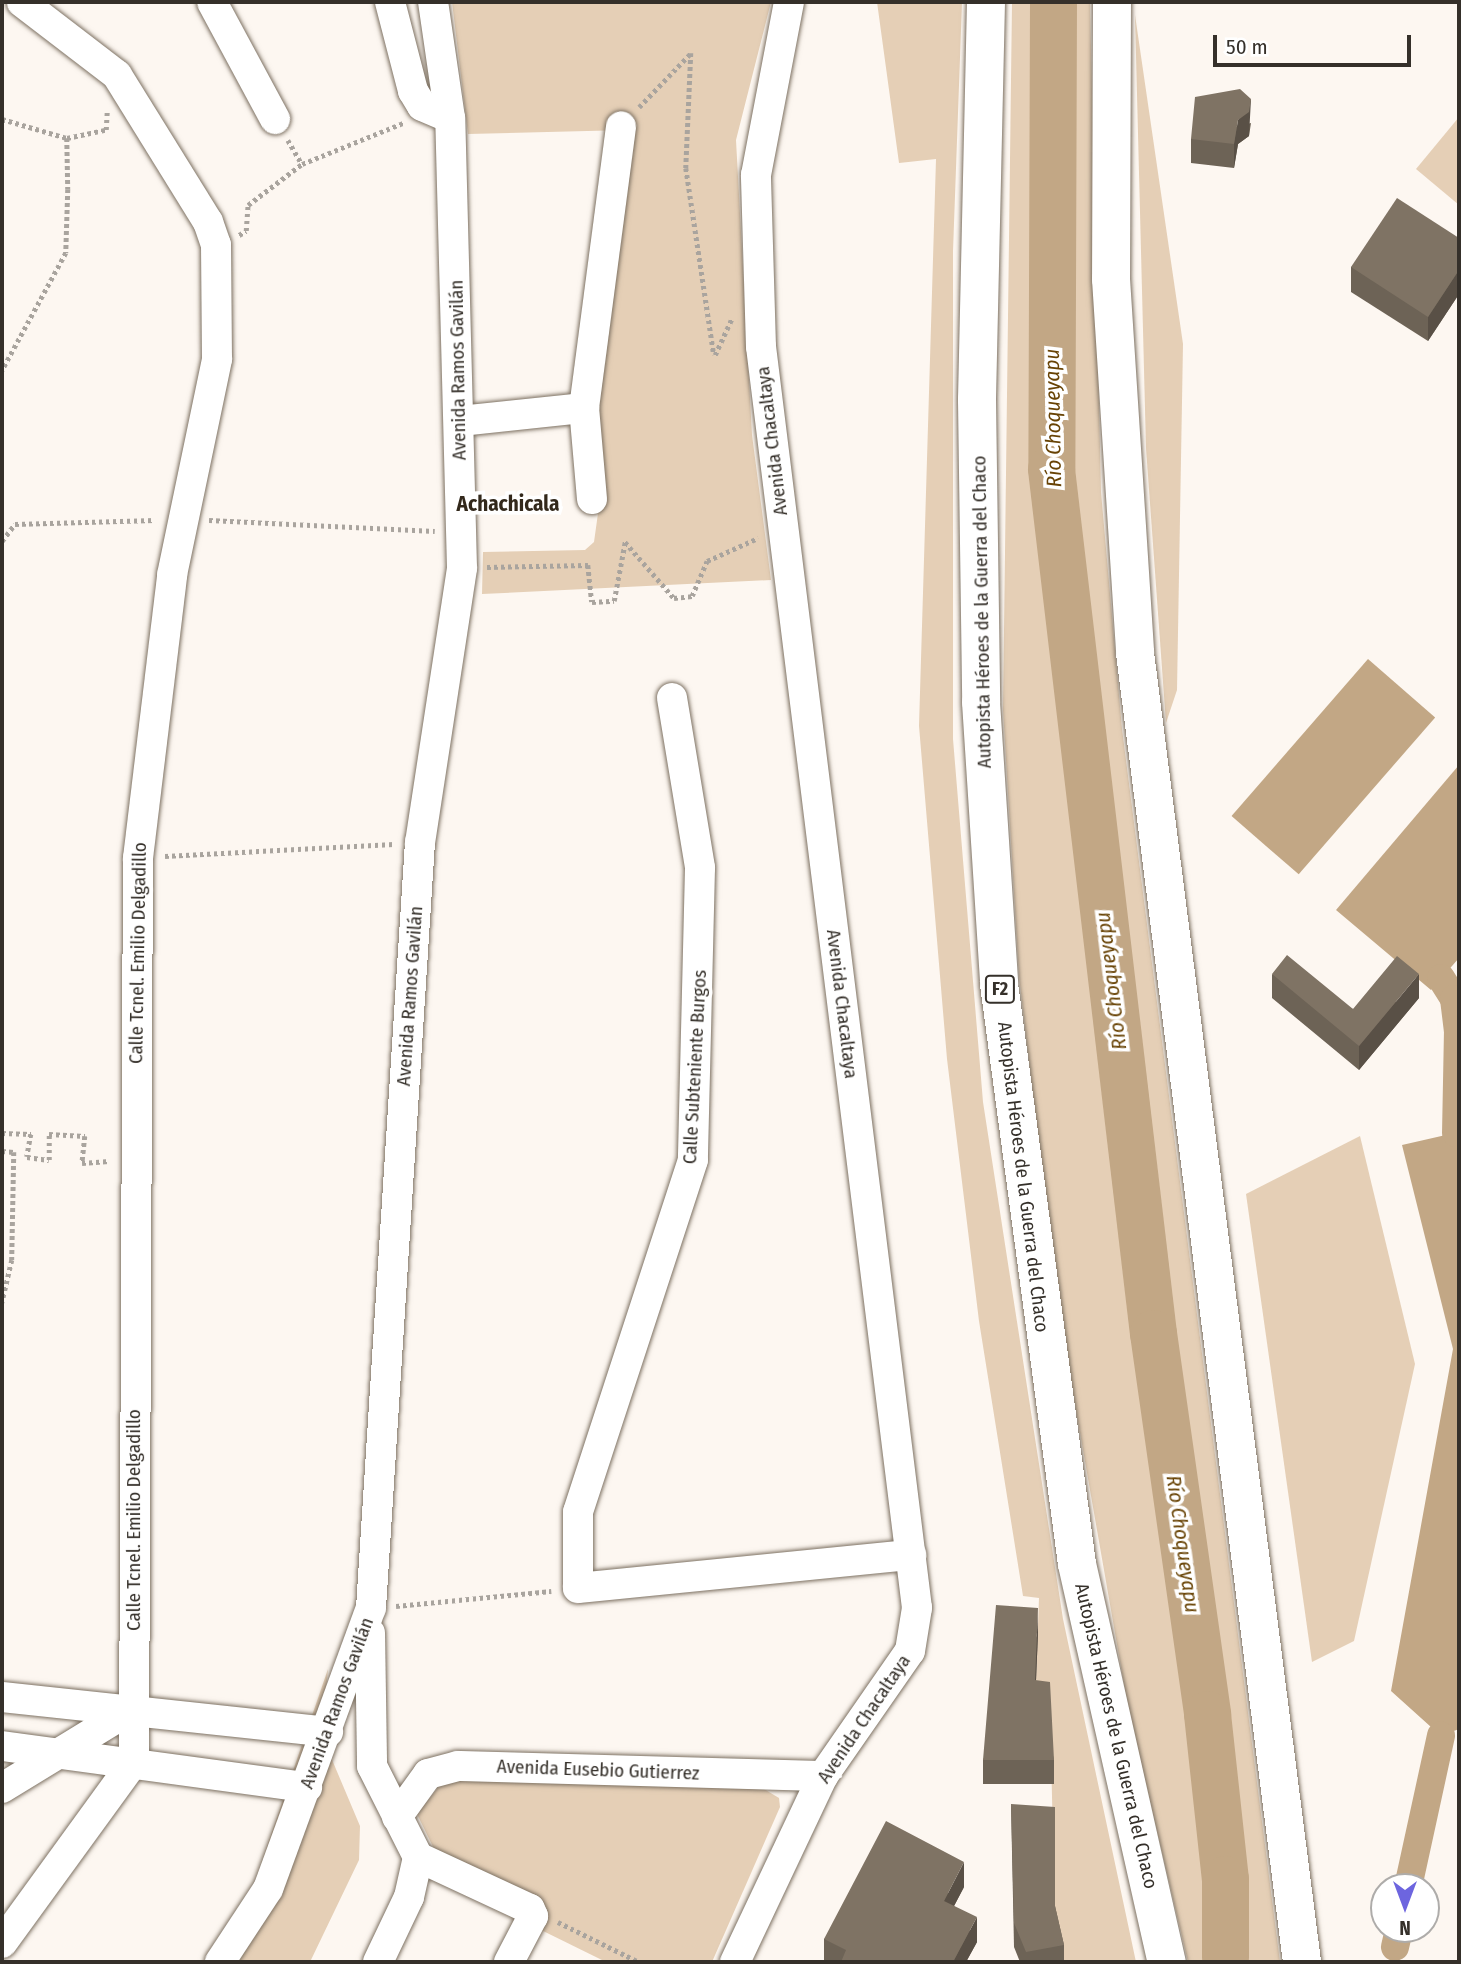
<!DOCTYPE html>
<html>
<head>
<meta charset="utf-8">
<style>
  body { margin:0 }
  #map { position:relative; width:1461px; height:1964px; overflow:hidden; background:#fdf7f1; font-family:"Fira Sans Condensed",sans-serif }
  div>[style] { position:absolute }
  .green>* { inset:0; background:#e5cfb6 }
  .water>* { inset:0; background:#c2a785; transform-origin:0 0 }
  .canal>* { height:28px; margin:-14px; padding:0 14px; transform-origin:14px; border-radius:14px; background:#c2a785 }
  .river>* { height:47px; margin:-23.5px; padding:0 23.5px; transform-origin:23.5px; border-radius:23.5px; background:#c2a785 }
  .path>* { height:4.5px; margin-top:-2.25px; transform-origin:0; background:repeating-linear-gradient(90deg,#a9a49e 0 3.5px,transparent 0 7px) }
  .roads { filter:drop-shadow(0 0 2px #7d7162) drop-shadow(0 0 2px #7d7162) }
  .minor>* { height:30px; margin:-15px; padding:0 15px; transform-origin:15px; border-radius:15px; background:#fff }
  .highway>* { height:38px; margin:-19px; padding:0 19px; transform-origin:19px; border-radius:19px; background:#fff }
  .wall>* { inset:0; background:#6d6356 }
  .shaded-wall>* { inset:0; background:#595046 }
  .building>* { inset:0; background:#7f7364 }
  span { translate:-50% -50%; white-space:nowrap; text-align:center; line-height:1.15; -webkit-text-stroke:7px #fff; paint-order:stroke }
  .shield-label span { padding:2px 5px; background:#fff; border:2px solid; border-radius:5px; -webkit-text-stroke-width:0 }
  .shield-label { font-size:18px; color:#35302a; font-weight:700 }
  .street-label { font-size:19px; color:#35302a }
  .water-label { font-size:21px; color:#684305; font-style:italic }
  .neighbourhood-label { font-size:21px; color:#32281b; font-weight:700 }
  .frame { position:absolute; inset:0; border:4px solid #35302a; pointer-events:none }
  .north { position:absolute; left:1370px; top:1873px; width:70px; height:70px; box-sizing:border-box; background:#fff; border:2px solid #aeacaa; border-radius:50%; rotate:180deg; font-size:19px; font-weight:700; line-height:28px; text-align:center; color:#35302a }
  .north::after { content:''; display:block; margin:auto; width:24px; height:32px; background:#6d65df; clip-path:polygon(50% 0,100% 100%,50% 72%,0 100%) }
  .scale { position:absolute; left:1213px; top:35px; width:198px; height:32px; box-sizing:border-box; border:4px solid #35302a; border-top:0; padding-left:9px; font-size:21px; line-height:24px; white-space:nowrap; color:#35302a; -webkit-text-stroke:5px #fff; paint-order:stroke }
</style>
</head>
<body>
<div id="map">
  <div class="green">
    <div style="clip-path:polygon(452px 2px,771px 2px,736px 140px,752px 435px,771px 580px,482px 594px,483px 552px,585px 550px,594px 542px,600px 499px,593px 411px,627px 130px,468px 134px)"></div>
    <div style="clip-path:polygon(877px 2px,962px 2px,953px 251px,953px 739px,983px 1102px,1063px 1619px,1136px 1962px,1063px 1962px,1055px 1931px,1050px 1707px,1035px 1704px,1039px 1598px,1023px 1596px,979px 1321px,947px 1059px,919px 726px,936px 159px,899px 163px)"></div>
    <div style="clip-path:polygon(1012px 2px,1032px 2px,1034px 473px,1199px 1800px,1212px 1962px,1188px 1962px,1129px 1713px,1058px 1307px,1019px 976px,1003px 710px)"></div>
    <div style="clip-path:polygon(1070px 2px,1090px 2px,1101px 492px,1122px 729px,1280px 1962px,1242px 1962px,1241px 1890px,1070px 472px)"></div>
    <div style="clip-path:polygon(1135px 15px,1183px 344px,1177px 690px,1166px 723px,1146px 448px)"></div>
    <div style="clip-path:polygon(1459px 117px,1459px 205px,1416px 169px)"></div>
    <div style="clip-path:polygon(1360px 1136px,1415px 1364px,1354px 1641px,1312px 1662px,1246px 1194px)"></div>
    <div style="clip-path:polygon(328px 1669px,322px 1736px,360px 1826px,359px 1860px,310px 1962px,205px 1962px,252px 1890px)"></div>
    <div style="clip-path:polygon(444px 1780px,764px 1789px,779px 1798px,780px 1807px,712px 1962px,606px 1962px,537px 1928px,435px 1851px,417px 1814px)"></div>
  </div>
  <div class="water">
    <div style="left:1368px;top:659px;width:89px;height:208px;rotate:41deg"></div>
    <div style="clip-path:polygon(1459px 765px,1459px 958px,1431px 990px,1336px 910px)"></div>
    <div style="clip-path:polygon(1459px 1132px,1459px 1729px,1441px 1736px,1391px 1691px,1453px 1349px,1402px 1145px)"></div>
  </div>
  <div class="canal">
    <div style="left:1441px;top:978px;width:25px;rotate:58deg"></div>
    <div style="left:1454px;top:999px;width:31px;rotate:83deg"></div>
    <div style="left:1458px;top:1030px;width:103px;rotate:91.1deg"></div>
    <div style="left:1408px;top:1887px;width:155px;rotate:-77.7deg"></div>
    <div style="left:1395px;top:1947px;width:18px;rotate:-77deg"></div>
  </div>
  <div class="river">
    <div style="left:1053px;top:2px;width:467px;rotate:90.2deg"></div>
    <div style="left:1051px;top:469px;width:870px;rotate:83.27deg"></div>
    <div style="left:1153px;top:1333px;width:385px;rotate:81.9deg"></div>
    <div style="left:1207px;top:1714px;width:166px;rotate:83.8deg"></div>
    <div style="left:1225px;top:1879px;width:78px;rotate:90deg"></div>
  </div>
  <div class="path">
    <div style="left:691px;top:53px;width:115px;rotate:92.5deg"></div>
    <div style="left:686px;top:168px;width:189px;rotate:81.5deg"></div>
    <div style="left:639px;top:107px;width:75px;rotate:-46.1deg"></div>
    <div style="left:2px;top:119px;width:68px;rotate:16.3deg"></div>
    <div style="left:67px;top:138px;width:51px;rotate:88.9deg"></div>
    <div style="left:68px;top:189px;width:64px;rotate:91.8deg"></div>
    <div style="left:66px;top:253px;width:134px;rotate:118.5deg"></div>
    <div style="left:67px;top:138px;width:40px;rotate:-12deg"></div>
    <div style="left:106px;top:130px;width:18px;rotate:-87deg"></div>
    <div style="left:288px;top:140px;width:28px;rotate:60deg"></div>
    <div style="left:239px;top:235px;width:8px;rotate:-30deg"></div>
    <div style="left:246px;top:231px;width:26px;rotate:-86deg"></div>
    <div style="left:248px;top:205px;width:68px;rotate:-37.2deg"></div>
    <div style="left:302px;top:164px;width:109px;rotate:-22.1deg"></div>
    <div style="left:715px;top:355px;width:41px;rotate:-65.3deg"></div>
    <div style="left:209px;top:520px;width:226px;rotate:2.8deg"></div>
    <div style="left:2px;top:541px;width:21px;rotate:-53deg"></div>
    <div style="left:15px;top:524px;width:140px;rotate:-1.6deg"></div>
    <div style="left:487px;top:567px;width:101px;rotate:-1.1deg"></div>
    <div style="left:588px;top:565px;width:37px;rotate:84deg"></div>
    <div style="left:592px;top:602px;width:22px;rotate:-3deg"></div>
    <div style="left:614px;top:601px;width:60px;rotate:-79.4deg"></div>
    <div style="left:625px;top:542px;width:74px;rotate:48.8deg"></div>
    <div style="left:674px;top:598px;width:18px;rotate:-6deg"></div>
    <div style="left:692px;top:596px;width:38px;rotate:-67deg"></div>
    <div style="left:707px;top:561px;width:56px;rotate:-24.3deg"></div>
    <div style="left:165px;top:856px;width:229px;rotate:-3deg"></div>
    <div style="left:2px;top:1133px;width:29px;rotate:2deg"></div>
    <div style="left:31px;top:1134px;width:23px;rotate:100deg"></div>
    <div style="left:27px;top:1157px;width:22px;rotate:8deg"></div>
    <div style="left:49px;top:1160px;width:26px;rotate:-90deg"></div>
    <div style="left:49px;top:1134px;width:36px;rotate:3deg"></div>
    <div style="left:85px;top:1136px;width:27px;rotate:96deg"></div>
    <div style="left:82px;top:1163px;width:27px;rotate:-4deg"></div>
    <div style="left:2px;top:1151px;width:12px;rotate:5deg"></div>
    <div style="left:14px;top:1152px;width:108px;rotate:91.1deg"></div>
    <div style="left:12px;top:1260px;width:44px;rotate:103.1deg"></div>
    <div style="left:396px;top:1606px;width:156px;rotate:-5.5deg"></div>
    <div style="left:558px;top:1922px;width:90px;rotate:26.3deg"></div>
  </div>
  <div class="roads">
    <div class="minor">
      <div style="left:212px;top:2px;width:133px;rotate:61.7deg"></div>
      <div style="left:390px;top:2px;width:92px;rotate:75.5deg"></div>
      <div style="left:413px;top:91px;width:17px;rotate:59deg"></div>
      <div style="left:422px;top:106px;width:30px;rotate:23deg"></div>
      <div style="left:460px;top:421px;width:125px;rotate:-6deg"></div>
      <div style="left:592px;top:499px;width:91px;rotate:-95deg"></div>
      <div style="left:584px;top:408px;width:284px;rotate:-82.5deg"></div>
      <div style="left:672px;top:698px;width:172px;rotate:80.6deg"></div>
      <div style="left:700px;top:868px;width:292px;rotate:91.4deg"></div>
      <div style="left:693px;top:1160px;width:370px;rotate:108.1deg"></div>
      <div style="left:578px;top:1512px;width:76px;rotate:90deg"></div>
      <div style="left:578px;top:1588px;width:335px;rotate:-5.7deg"></div>
      <div style="left:370px;top:1633px;width:133px;rotate:89.1deg"></div>
      <div style="left:372px;top:1766px;width:102px;rotate:63.2deg"></div>
      <div style="left:2px;top:1697px;width:328px;rotate:6.1deg"></div>
      <div style="left:2px;top:1746px;width:308px;rotate:7.7deg"></div>
      <div style="left:2px;top:1788px;width:153px;rotate:-31.4deg"></div>
      <div style="left:397px;top:1817px;width:53px;rotate:-54.2deg"></div>
      <div style="left:428px;top:1774px;width:31px;rotate:-15deg"></div>
      <div style="left:458px;top:1766px;width:365px;rotate:1.6deg"></div>
      <div style="left:418px;top:1857px;width:123px;rotate:24.9deg"></div>
      <div style="left:530px;top:1909px;width:8px;rotate:67deg"></div>
      <div style="left:533px;top:1916px;width:52px;rotate:117.6deg"></div>
      <div style="left:2px;top:1943px;width:225px;rotate:-54deg"></div>
      <div style="left:134px;top:1761px;width:903px;rotate:-89.75deg"></div>
      <div style="left:138px;top:858px;width:285px;rotate:-83.1deg"></div>
      <div style="left:172px;top:575px;width:221px;rotate:-78.2deg"></div>
      <div style="left:217px;top:359px;width:114px;rotate:-90.5deg"></div>
      <div style="left:216px;top:245px;width:24px;rotate:-109deg"></div>
      <div style="left:208px;top:222px;width:173px;rotate:-121.8deg"></div>
      <div style="left:117px;top:75px;width:120px;rotate:-142.5deg"></div>
      <div style="left:220px;top:1962px;width:87px;rotate:-56.7deg"></div>
      <div style="left:268px;top:1889px;width:299px;rotate:-69.9deg"></div>
      <div style="left:371px;top:1608px;width:767px;rotate:-86.34deg"></div>
      <div style="left:420px;top:843px;width:278px;rotate:-81.3deg"></div>
      <div style="left:462px;top:568px;width:450px;rotate:-91.5deg"></div>
      <div style="left:450px;top:118px;width:117px;rotate:-98.3deg"></div>
      <div style="left:378px;top:1962px;width:72px;rotate:-64.5deg"></div>
      <div style="left:409px;top:1897px;width:41px;rotate:-77.3deg"></div>
      <div style="left:735px;top:1962px;width:206px;rotate:-64.7deg"></div>
      <div style="left:823px;top:1776px;width:152px;rotate:-55.2deg"></div>
      <div style="left:910px;top:1651px;width:44px;rotate:-80.8deg"></div>
      <div style="left:917px;top:1608px;width:1271px;rotate:-97.05deg"></div>
      <div style="left:761px;top:347px;width:172px;rotate:-91.7deg"></div>
      <div style="left:756px;top:175px;width:176px;rotate:-79.2deg"></div>
    </div>
    <div class="highway">
      <div style="left:986px;top:2px;width:398px;rotate:91.3deg"></div>
      <div style="left:977px;top:400px;width:302px;rotate:89.2deg"></div>
      <div style="left:981px;top:702px;width:283px;rotate:86.3deg"></div>
      <div style="left:999px;top:984px;width:585px;rotate:82.34deg"></div>
      <div style="left:1077px;top:1564px;width:408px;rotate:77.3deg"></div>
      <div style="left:1112px;top:2px;width:277px;rotate:90.2deg"></div>
      <div style="left:1111px;top:279px;width:375px;rotate:86.3deg"></div>
      <div style="left:1135px;top:653px;width:1320px;rotate:82.73deg"></div>
    </div>
  </div>
  <div class="wall">
    <div style="clip-path:polygon(1251px 123px,1249px 136px,1238px 144px,1234px 168px,1191px 163px,1191px 139px)"></div>
    <div style="clip-path:polygon(1459px 238px,1459px 294px,1428px 341px,1351px 292px,1351px 267px)"></div>
    <div style="clip-path:polygon(1272px 974px,1353px 1009px,1419px 998px,1359px 1070px,1272px 998px)"></div>
    <div style="clip-path:polygon(1038px 1633px,1036px 1680px,1054px 1760px,1054px 1784px,983px 1784px,983px 1760px)"></div>
    <div style="clip-path:polygon(1011px 1804px,1055px 1906px,1064px 1945px,1064px 1962px,1020px 1962px,1014px 1947px)"></div>
    <div style="clip-path:polygon(964px 1887px,954px 1906px,977px 1942px,966px 1962px,824px 1962px,824px 1939px)"></div>
  </div>
  <div class="shaded-wall">
    <div style="clip-path:polygon(1251px 99px,1249px 136px,1238px 144px,1234px 168px,1234px 144px,1238px 120px)"></div>
    <div style="clip-path:polygon(1459px 270px,1459px 294px,1428px 341px,1428px 317px)"></div>
    <div style="clip-path:polygon(1419px 974px,1419px 998px,1359px 1070px,1359px 1046px)"></div>
    <div style="clip-path:polygon(1038px 1608px,1038px 1633px,1035px 1704px,1035px 1680px)"></div>
    <div style="clip-path:polygon(964px 1862px,964px 1887px,944px 1925px,944px 1901px)"></div>
    <div style="clip-path:polygon(977px 1917px,977px 1942px,966px 1962px,953px 1962px)"></div>
  </div>
  <div class="building">
    <div style="clip-path:polygon(1240px 89px,1251px 99px,1249px 112px,1238px 120px,1234px 144px,1191px 139px,1195px 97px)"></div>
    <div style="clip-path:polygon(1397px 198px,1459px 238px,1459px 270px,1428px 317px,1351px 267px)"></div>
    <div style="clip-path:polygon(1287px 955px,1353px 1009px,1397px 956px,1419px 974px,1359px 1046px,1272px 974px)"></div>
    <div style="clip-path:polygon(996px 1605px,1038px 1608px,1035px 1680px,1050px 1682px,1054px 1760px,983px 1760px)"></div>
    <div style="clip-path:polygon(1011px 1804px,1055px 1807px,1055px 1906px,1064px 1945px,1026px 1952px,1014px 1923px)"></div>
    <div style="clip-path:polygon(886px 1821px,964px 1862px,944px 1901px,977px 1917px,953px 1962px,841px 1962px,846px 1950px,824px 1939px)"></div>
  </div>
  <div class="shield-label">
    <span style="left:1000px;top:989px">F2</span>
  </div>
  <div class="street-label">
    <span style="left:458px;top:370px;rotate:-91deg">Avenida Ramos Gavilán</span>
    <span style="left:772px;top:441px;rotate:-97deg">Avenida Chacaltaya</span>
    <span style="left:982px;top:612px;rotate:-91deg">Autopista Héroes de la Guerra del Chaco</span>
    <span style="left:138px;top:953px;rotate:-89deg">Calle Tcnel. Emilio Delgadillo</span>
    <span style="left:410px;top:996px;rotate:-86deg">Avenida Ramos Gavilán</span>
    <span style="left:842px;top:1004px;rotate:83deg">Avenida Chacaltaya</span>
    <span style="left:695px;top:1067px;rotate:-87deg">Calle Subteniente Burgos</span>
    <span style="left:1023px;top:1177px;rotate:83deg">Autopista Héroes de la Guerra del Chaco</span>
    <span style="left:134px;top:1520px;rotate:-90deg">Calle Tcnel. Emilio Delgadillo</span>
    <span style="left:337px;top:1703px;rotate:-70deg">Avenida Ramos Gavilán</span>
    <span style="left:864px;top:1719px;rotate:-56deg">Avenida Chacaltaya</span>
    <span style="left:1116px;top:1736px;rotate:77deg">Autopista Héroes de la Guerra del Chaco</span>
    <span style="left:598px;top:1770px;rotate:2deg">Avenida Eusebio Gutierrez</span>
  </div>
  <div class="water-label">
    <span style="left:1053px;top:418px;rotate:-91deg">Río Choqueyapu</span>
    <span style="left:1111px;top:981px;rotate:-97deg">Río Choqueyapu</span>
    <span style="left:1183px;top:1544px;rotate:82deg">Río Choqueyapu</span>
  </div>
  <div class="neighbourhood-label">
    <span style="left:508px;top:504px">Achachicala</span>
  </div>
  <div class="frame"></div>
  <div class="north">N</div>
  <div class="scale">50 m</div>
</div>
</body>
</html>
